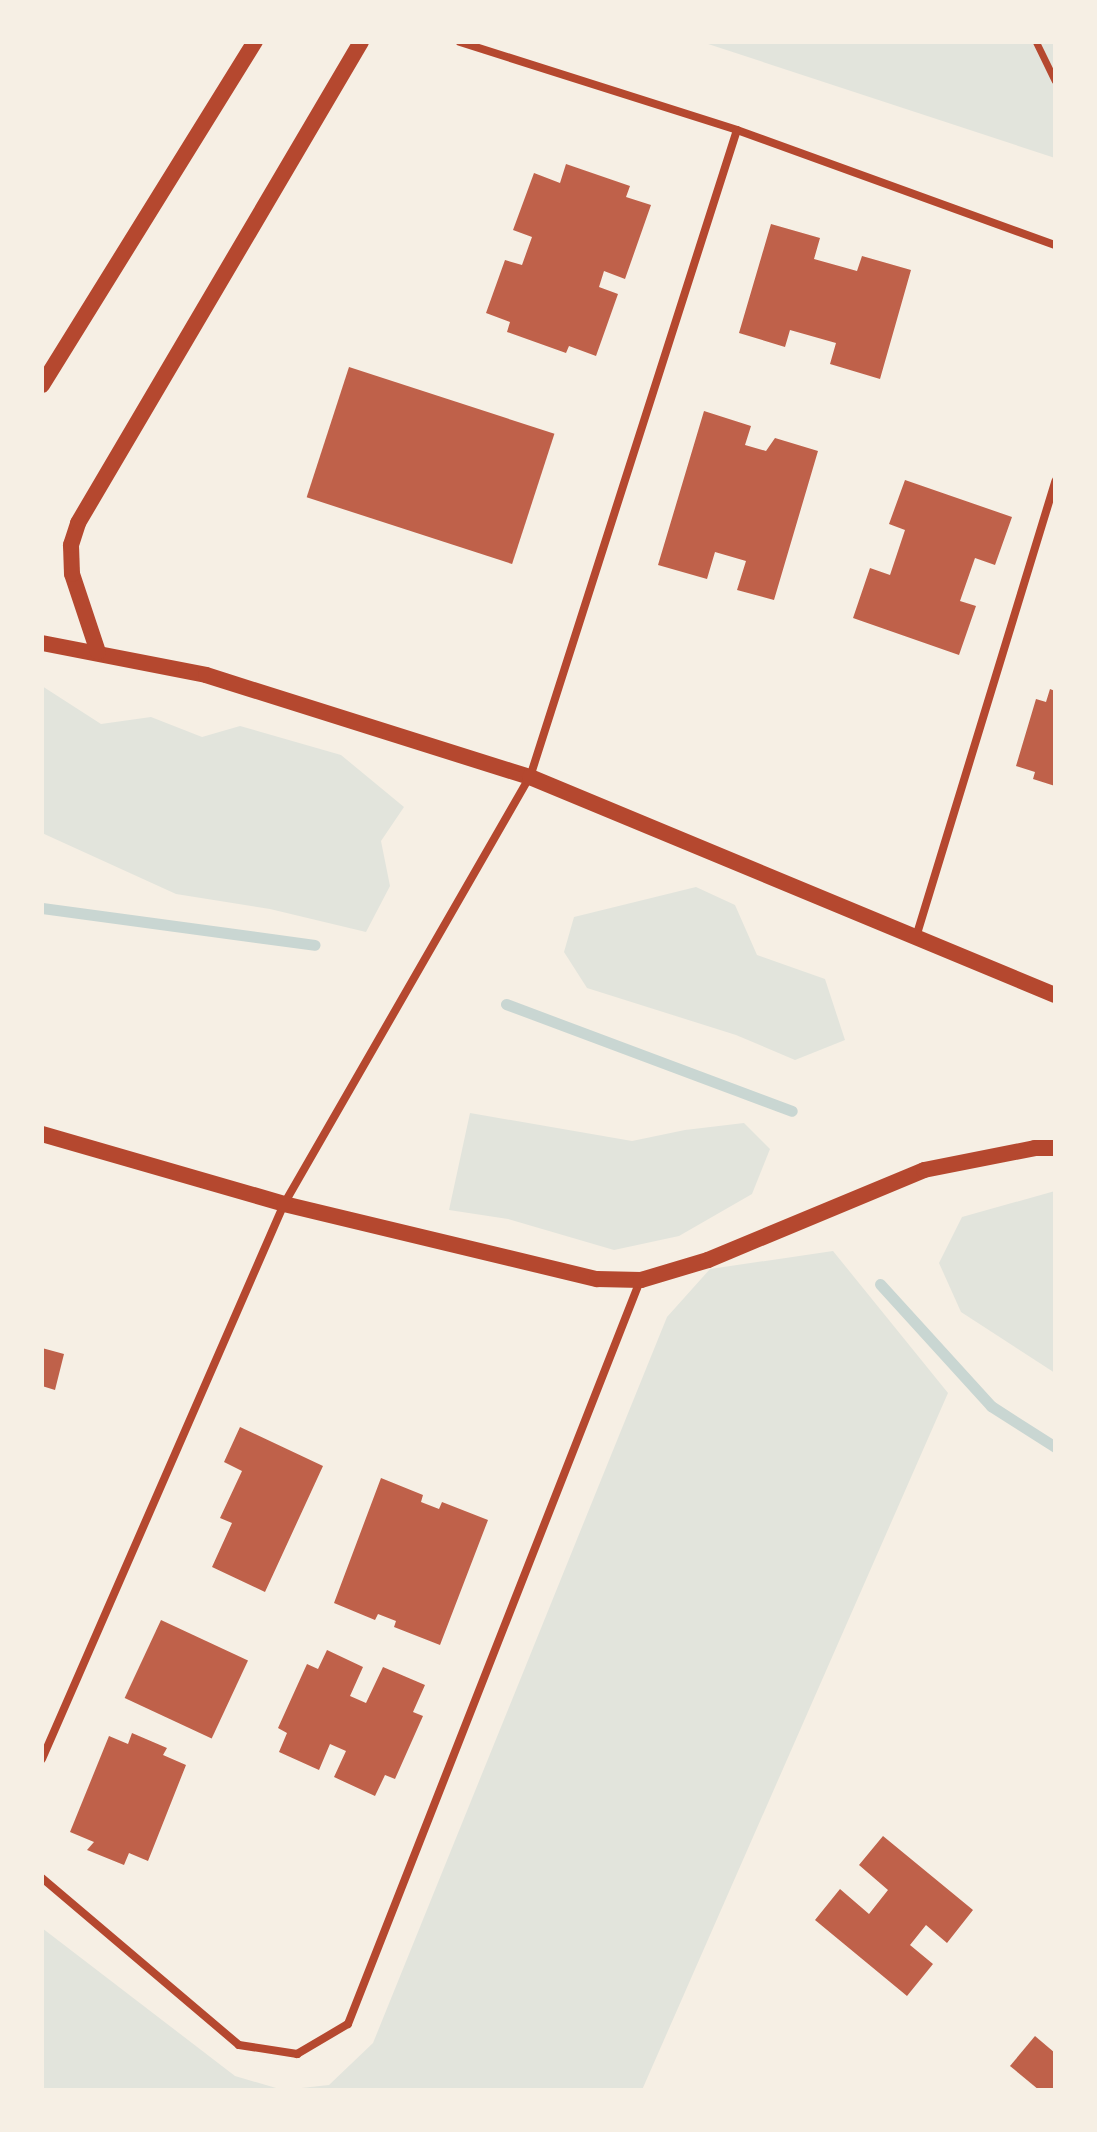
<!DOCTYPE html>
<html>
<head>
<meta charset="utf-8">
<style>
  body { margin:0 }
  #map { position:relative; width:1097px; height:2132px; overflow:hidden; background:#f6efe4; font-family:Karla,sans-serif }
  div>[style] { position:absolute }
  .green>* { inset:0; background:#e2e4dc }
  .stream>* { height:11px; margin:-5.5px; padding:0 5.5px; transform-origin:5.5px; border-radius:5.5px; background:#c9d6d2 }
  .building>* { inset:0; background:#bf614a; transform-origin:0 0 }
  .pedestrian>* { height:7px; margin:-3.5px; padding:0 3.5px; transform-origin:3.5px; border-radius:3.5px; background:#b5482f }
  .minor>* { height:8px; margin:-4px; padding:0 4px; transform-origin:4px; border-radius:4px; background:#b5482f }
  .secondary>* { height:16px; margin:-8px; padding:0 8px; transform-origin:8px; border-radius:8px; background:#b5482f }
  span { translate:-50% -50%; white-space:nowrap; text-align:center; line-height:1.15; -webkit-text-stroke:7px #f6efe4; paint-order:stroke }
  .frame { position:absolute; inset:0; border:44px solid #f6efe4; pointer-events:none }
</style>
</head>
<body>
<div id="map">
  <div class="green">
    <div style="clip-path:polygon(702px 42px,1055px 42px,1055px 158px)"></div>
    <div style="clip-path:polygon(42px 686px,101px 724px,151px 717px,202px 737px,240px 726px,341px 755px,404px 807px,381px 841px,390px 886px,366px 932px,270px 909px,176px 894px,42px 833px)"></div>
    <div style="clip-path:polygon(696px 887px,735px 905px,757px 955px,825px 979px,845px 1040px,795px 1060px,736px 1035px,587px 988px,564px 952px,574px 917px)"></div>
    <div style="clip-path:polygon(470px 1113px,632px 1141px,685px 1130px,744px 1123px,770px 1149px,752px 1194px,679px 1236px,614px 1250px,508px 1219px,449px 1210px)"></div>
    <div style="clip-path:polygon(1055px 1191px,1055px 1373px,961px 1312px,939px 1263px,962px 1217px)"></div>
    <div style="clip-path:polygon(833px 1251px,948px 1393px,642px 2090px,42px 2090px,42px 1928px,235px 2076px,283px 2090px,329px 2085px,373px 2043px,667px 1317px,710px 1269px)"></div>
  </div>
  <div class="stream">
    <div style="left:42px;top:908px;width:275px;rotate:7.7deg"></div>
    <div style="left:506px;top:1004px;width:305px;rotate:20.5deg"></div>
    <div style="left:880px;top:1284px;width:165px;rotate:47.7deg"></div>
    <div style="left:991px;top:1406px;width:76px;rotate:32.6deg"></div>
  </div>
  <div class="building">
    <div style="clip-path:polygon(566px 164px,630px 186px,626px 197px,651px 205px,625px 279px,604px 271px,599px 287px,618px 294px,596px 356px,569px 346px,566px 353px,507px 332px,510px 322px,486px 313px,505px 260px,522px 265px,532px 237px,513px 230px,534px 173px,560px 183px)"></div>
    <div style="clip-path:polygon(771px 224px,820px 238px,814px 259px,857px 271px,862px 256px,911px 270px,880px 379px,830px 364px,836px 343px,790px 330px,785px 347px,739px 333px)"></div>
    <div style="left:349px;top:367px;width:216px;height:137px;rotate:18deg"></div>
    <div style="clip-path:polygon(704px 411px,751px 426px,745px 445px,766px 451px,775px 438px,818px 451px,774px 600px,737px 590px,746px 561px,715px 552px,707px 579px,658px 565px)"></div>
    <div style="clip-path:polygon(905px 480px,1012px 517px,995px 565px,975px 558px,960px 601px,976px 606px,959px 655px,853px 618px,870px 568px,890px 575px,905px 530px,889px 524px)"></div>
    <div style="clip-path:polygon(1050px 689px,1055px 691px,1055px 786px,1033px 779px,1035px 772px,1016px 766px,1036px 699px,1046px 702px)"></div>
    <div style="clip-path:polygon(42px 1348px,64px 1354px,55px 1390px,42px 1386px)"></div>
    <div style="clip-path:polygon(240px 1427px,323px 1466px,265px 1592px,212px 1567px,232px 1523px,220px 1518px,242px 1471px,224px 1462px)"></div>
    <div style="clip-path:polygon(381px 1478px,423px 1495px,421px 1502px,439px 1509px,442px 1502px,488px 1520px,440px 1645px,394px 1627px,396px 1621px,378px 1614px,375px 1620px,334px 1603px)"></div>
    <div style="left:161px;top:1620px;width:96px;height:86px;rotate:25deg"></div>
    <div style="clip-path:polygon(327px 1650px,363px 1667px,350px 1696px,366px 1703px,383px 1667px,425px 1685px,413px 1712px,423px 1716px,395px 1779px,385px 1775px,375px 1796px,334px 1777px,346px 1751px,330px 1744px,319px 1770px,279px 1752px,287px 1733px,278px 1728px,307px 1664px,318px 1669px)"></div>
    <div style="clip-path:polygon(132px 1733px,167px 1748px,163px 1755px,186px 1765px,148px 1861px,129px 1853px,124px 1865px,87px 1850px,94px 1842px,70px 1832px,109px 1736px,128px 1744px)"></div>
    <div style="clip-path:polygon(883px 1836px,973px 1910px,947px 1943px,926px 1925px,910px 1945px,933px 1964px,907px 1996px,815px 1920px,840px 1889px,869px 1914px,888px 1890px,859px 1865px)"></div>
    <div style="clip-path:polygon(1035px 2036px,1055px 2053px,1055px 2090px,1039px 2090px,1010px 2066px)"></div>
  </div>
  <div class="pedestrian">
    <div style="left:1036px;top:42px;width:43px;rotate:64deg"></div>
  </div>
  <div class="minor">
    <div style="left:460px;top:42px;width:291px;rotate:17.6deg"></div>
    <div style="left:737px;top:130px;width:338px;rotate:19.9deg"></div>
    <div style="left:916px;top:937px;width:477px;rotate:-73deg"></div>
    <div style="left:42px;top:1759px;width:605px;rotate:-66.44deg"></div>
    <div style="left:284px;top:1204px;width:493px;rotate:-60.1deg"></div>
    <div style="left:530px;top:777px;width:679px;rotate:-72.26deg"></div>
    <div style="left:42px;top:1878px;width:258px;rotate:40.3deg"></div>
    <div style="left:239px;top:2045px;width:59px;rotate:8.8deg"></div>
    <div style="left:297px;top:2054px;width:59px;rotate:-30.5deg"></div>
    <div style="left:348px;top:2024px;width:798px;rotate:-68.55deg"></div>
  </div>
  <div class="secondary">
    <div style="left:42px;top:385px;width:404px;rotate:-58.2deg"></div>
    <div style="left:42px;top:643px;width:167px;rotate:11deg"></div>
    <div style="left:206px;top:675px;width:340px;rotate:17.5deg"></div>
    <div style="left:530px;top:777px;width:568px;rotate:22.55deg"></div>
    <div style="left:98px;top:652px;width:82px;rotate:-108.4deg"></div>
    <div style="left:72px;top:574px;width:29px;rotate:-92deg"></div>
    <div style="left:71px;top:545px;width:23px;rotate:-72deg"></div>
    <div style="left:78px;top:523px;width:558px;rotate:-59.53deg"></div>
    <div style="left:42px;top:1134px;width:252px;rotate:16.1deg"></div>
    <div style="left:284px;top:1204px;width:322px;rotate:13.5deg"></div>
    <div style="left:597px;top:1279px;width:44px;rotate:1.3deg"></div>
    <div style="left:641px;top:1280px;width:70px;rotate:-16.6deg"></div>
    <div style="left:708px;top:1260px;width:234px;rotate:-22.6deg"></div>
    <div style="left:924px;top:1170px;width:113px;rotate:-11.2deg"></div>
    <div style="left:1035px;top:1148px;width:20px"></div>
  </div>
  <div class="frame"></div>
</div>
</body>
</html>
